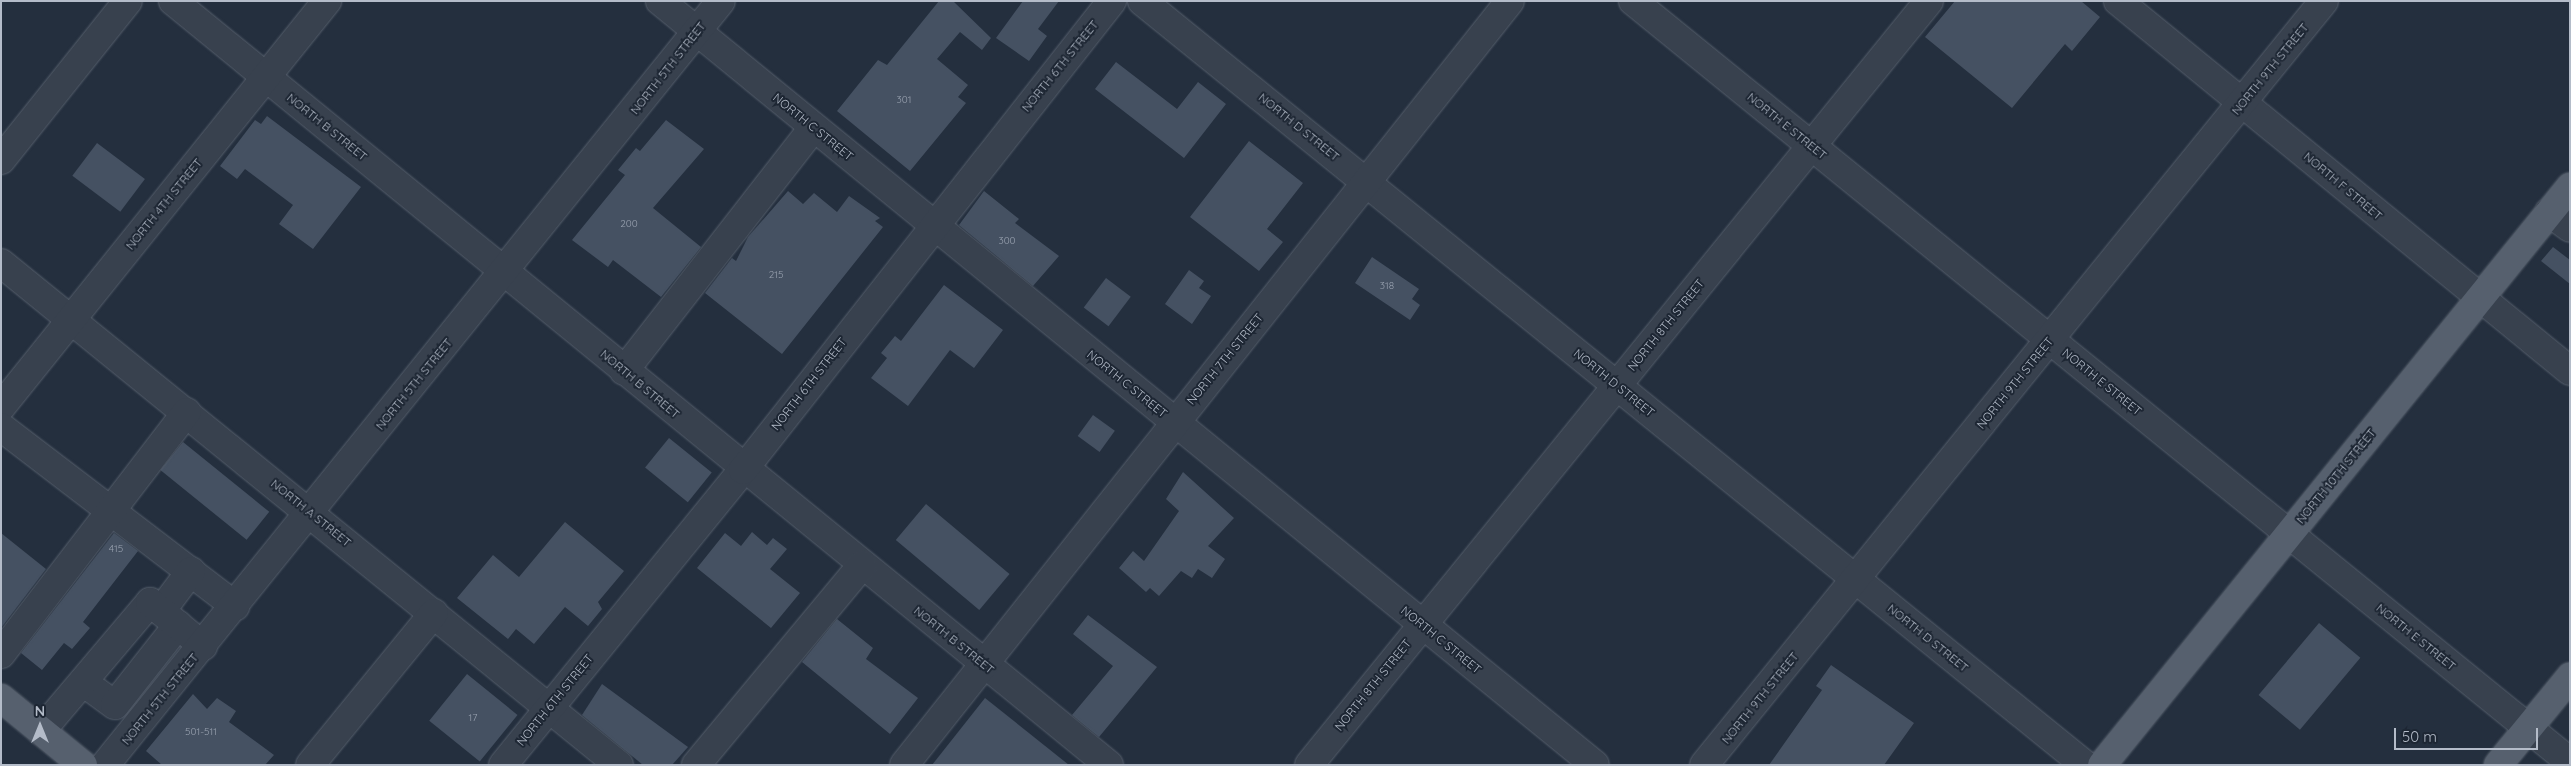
<!DOCTYPE html>
<html>
<head>
<meta charset="utf-8">
<style>
  body { margin:0 }
  #map { position:relative; width:2571px; height:766px; overflow:hidden; background:#242f3e; font-family:Quicksand,sans-serif }
  div>[style] { position:absolute }
  .building>* { inset:0; background:#455162; transform-origin:0 0 }
  .roads { filter:drop-shadow(0 0 1px #565f6c) drop-shadow(0 0 1px #565f6c) }
  .minor>* { height:28px; margin:-14px; padding:0 14px; transform-origin:14px; border-radius:14px; background:#38414e }
  .major>* { height:28px; margin:-14px; padding:0 14px; transform-origin:14px; border-radius:14px; background:#56606e }
  span { translate:-50% -50%; white-space:nowrap; text-align:center; line-height:1.15; -webkit-text-stroke:4px #1d2633; paint-order:stroke }
  .number-label { font-size:10px; color:#98a1af }
  .number-label span { -webkit-text-stroke-width:0 }
  .street-label { font-size:12px; color:#b4bcc9 }
  .frame { position:absolute; inset:0; border:2px solid #b4bcc9; pointer-events:none }
  .north { position:absolute; left:15px; top:701px; width:50px; height:50px; -webkit-text-stroke:4px #1d2633; paint-order:stroke; rotate:0deg; font-size:14px; font-weight:700; line-height:20px; text-align:center; color:#b4bcc9 }
  .north::after { content:''; display:block; margin:auto; width:18px; height:22px; background:#b4bcc9; clip-path:polygon(50% 0,100% 100%,50% 72%,0 100%) }
  .scale { position:absolute; left:2394px; top:728px; width:144px; height:22px; box-sizing:border-box; border:2px solid #b4bcc9; border-top:0; padding-left:6px; font-size:15px; line-height:18px; white-space:nowrap; color:#b4bcc9; -webkit-text-stroke:4px #1d2633; paint-order:stroke }
</style>
</head>
<body>
<div id="map">
  <div class="building">
    <div style="clip-path:polygon(939px 1px,953px 1px,991px 38px,982px 50px,960px 32px,937px 59px,968px 85px,958px 97px,966px 103px,910px 171px,837px 111px,878px 60px,887px 65px)"></div>
    <div style="clip-path:polygon(1023px 1px,1059px 1px,1038px 29px,1047px 36px,1029px 61px,996px 38px)"></div>
    <div style="clip-path:polygon(1955px 1px,2081px 1px,2100px 17px,2072px 51px,2065px 44px,2012px 108px,1925px 37px)"></div>
    <div style="clip-path:polygon(1116px 62px,1177px 109px,1198px 82px,1226px 104px,1184px 158px,1095px 89px)"></div>
    <div style="clip-path:polygon(267px 116px,361px 187px,313px 249px,279px 224px,293px 205px,245px 169px,237px 179px,220px 166px,255px 120px,261px 124px)"></div>
    <div style="clip-path:polygon(666px 120px,704px 149px,653px 208px,701px 247px,661px 297px,613px 260px,608px 267px,572px 240px,625px 175px,618px 170px,636px 148px,640px 151px)"></div>
    <div style="clip-path:polygon(1249px 141px,1303px 183px,1267px 229px,1283px 242px,1259px 271px,1190px 217px)"></div>
    <div style="left:97px;top:143px;width:60px;height:41px;rotate:37deg"></div>
    <div style="clip-path:polygon(788px 191px,803px 204px,814px 193px,837px 212px,849px 196px,880px 218px,875px 221px,883px 227px,782px 354px,705px 293px,732px 258px,736px 261px,748px 237px)"></div>
    <div style="clip-path:polygon(984px 191px,1019px 219px,1015px 223px,1059px 256px,1033px 286px,959px 225px)"></div>
    <div style="clip-path:polygon(2553px 247px,2570px 260px,2570px 284px,2541px 261px)"></div>
    <div style="clip-path:polygon(1372px 257px,1419px 289px,1412px 299px,1420px 305px,1410px 320px,1355px 283px)"></div>
    <div style="clip-path:polygon(1189px 270px,1204px 281px,1199px 288px,1211px 296px,1192px 324px,1165px 304px)"></div>
    <div style="left:1106px;top:278px;width:31px;height:37px;rotate:37deg"></div>
    <div style="clip-path:polygon(944px 285px,1003px 330px,974px 368px,950px 350px,908px 406px,871px 378px,887px 358px,881px 353px,895px 336px,901px 341px)"></div>
    <div style="left:1093px;top:415px;width:27px;height:26px;rotate:36deg"></div>
    <div style="left:669px;top:438px;width:55px;height:38px;rotate:39deg"></div>
    <div style="left:183px;top:442px;width:111px;height:36px;rotate:39deg"></div>
    <div style="clip-path:polygon(1183px 472px,1234px 518px,1208px 546px,1225px 559px,1212px 578px,1198px 569px,1192px 578px,1181px 571px,1159px 596px,1150px 588px,1146px 592px,1119px 568px,1133px 551px,1144px 561px,1179px 511px,1166px 499px)"></div>
    <div style="left:926px;top:504px;width:109px;height:47px;rotate:40deg"></div>
    <div style="clip-path:polygon(565px 522px,624px 571px,598px 602px,602px 609px,588px 626px,565px 607px,534px 644px,516px 629px,508px 639px,457px 598px,493px 555px,519px 577px)"></div>
    <div style="clip-path:polygon(752px 532px,767px 545px,773px 538px,787px 549px,770px 569px,800px 593px,771px 628px,697px 568px,725px 533px,741px 546px)"></div>
    <div style="clip-path:polygon(1px 533px,46px 569px,1px 628px)"></div>
    <div style="clip-path:polygon(114px 533px,138px 551px,83px 622px,90px 628px,72px 649px,64px 643px,42px 670px,21px 653px)"></div>
    <div style="clip-path:polygon(1088px 615px,1157px 667px,1099px 737px,1072px 715px,1113px 666px,1073px 634px)"></div>
    <div style="clip-path:polygon(837px 619px,873px 648px,866px 659px,918px 698px,890px 734px,802px 662px)"></div>
    <div style="left:2319px;top:623px;width:54px;height:94px;rotate:40deg"></div>
    <div style="clip-path:polygon(1831px 665px,1914px 723px,1884px 765px,1769px 765px,1822px 690px,1816px 686px)"></div>
    <div style="left:467px;top:674px;width:65px;height:60px;rotate:39deg"></div>
    <div style="clip-path:polygon(602px 684px,688px 747px,672px 765px,643px 765px,582px 715px)"></div>
    <div style="clip-path:polygon(193px 694px,207px 709px,217px 698px,236px 711px,229px 722px,274px 755px,265px 765px,162px 765px,146px 751px)"></div>
    <div style="clip-path:polygon(985px 698px,1069px 765px,932px 765px)"></div>
  </div>
  <div class="roads">
    <div class="minor">
      <div style="left:173px;top:1px;width:1208px;rotate:39.22deg"></div>
      <div style="left:660px;top:1px;width:1207px;rotate:39.25deg"></div>
      <div style="left:1142px;top:1px;width:1214px;rotate:39.01deg"></div>
      <div style="left:1633px;top:1px;width:1207px;rotate:39.08deg"></div>
      <div style="left:2118px;top:1px;width:584px;rotate:39.3deg"></div>
      <div style="left:1px;top:160px;width:203px;rotate:-51.4deg"></div>
      <div style="left:2549px;top:212px;width:26px;rotate:37deg"></div>
      <div style="left:1px;top:263px;width:796px;rotate:39.09deg"></div>
      <div style="left:624px;top:371px;width:309px;rotate:-52.1deg"></div>
      <div style="left:1px;top:407px;width:521px;rotate:-51.24deg"></div>
      <div style="left:1px;top:427px;width:295px;rotate:37.4deg"></div>
      <div style="left:161px;top:611px;width:50px;rotate:-53.1deg"></div>
      <div style="left:1px;top:654px;width:305px;rotate:-52.5deg"></div>
      <div style="left:83px;top:682px;width:39px;rotate:36deg"></div>
      <div style="left:115px;top:705px;width:102px;rotate:-51.8deg"></div>
      <div style="left:41px;top:731px;width:169px;rotate:-49.8deg"></div>
      <div style="left:150px;top:602px;width:69px;rotate:39.7deg"></div>
      <div style="left:105px;top:765px;width:981px;rotate:-51.12deg"></div>
      <div style="left:310px;top:765px;width:196px;rotate:-50.8deg"></div>
      <div style="left:503px;top:765px;width:380px;rotate:-50.9deg"></div>
      <div style="left:743px;top:470px;width:597px;rotate:-51.81deg"></div>
      <div style="left:696px;top:765px;width:260px;rotate:-50.3deg"></div>
      <div style="left:904px;top:765px;width:975px;rotate:-51.58deg"></div>
      <div style="left:1309px;top:765px;width:984px;rotate:-50.94deg"></div>
      <div style="left:1704px;top:765px;width:984px;rotate:-50.94deg"></div>
    </div>
    <div class="major">
      <div style="left:1px;top:698px;width:106px;rotate:39.3deg"></div>
      <div style="left:2102px;top:765px;width:744px;rotate:-51deg"></div>
      <div style="left:2498px;top:765px;width:114px;rotate:-50.7deg"></div>
    </div>
  </div>
  <div class="number-label">
    <span style="left:904px;top:100px">301</span>
    <span style="left:629px;top:224px">200</span>
    <span style="left:1007px;top:241px">300</span>
    <span style="left:776px;top:275px">215</span>
    <span style="left:1387px;top:286px">318</span>
    <span style="left:116px;top:549px">415</span>
    <span style="left:473px;top:718px">17</span>
    <span style="left:201px;top:732px">501-511</span>
  </div>
  <div class="street-label">
    <span style="left:1060px;top:66px;rotate:-51deg">NORTH 6TH STREET</span>
    <span style="left:668px;top:68px;rotate:-52deg">NORTH 5TH STREET</span>
    <span style="left:2270px;top:69px;rotate:-51deg">NORTH 9TH STREET</span>
    <span style="left:1787px;top:126px;rotate:39deg">NORTH E STREET</span>
    <span style="left:327px;top:127px;rotate:39deg">NORTH B STREET</span>
    <span style="left:813px;top:127px;rotate:39deg">NORTH C STREET</span>
    <span style="left:1299px;top:127px;rotate:39deg">NORTH D STREET</span>
    <span style="left:2343px;top:186px;rotate:40deg">NORTH F STREET</span>
    <span style="left:164px;top:204px;rotate:-51deg">NORTH 4TH STREET</span>
    <span style="left:1666px;top:325px;rotate:-51deg">NORTH 8TH STREET</span>
    <span style="left:1225px;top:359px;rotate:-51deg">NORTH 7TH STREET</span>
    <span style="left:2102px;top:382px;rotate:39deg">NORTH E STREET</span>
    <span style="left:1614px;top:383px;rotate:39deg">NORTH D STREET</span>
    <span style="left:2015px;top:383px;rotate:-51deg">NORTH 9TH STREET</span>
    <span style="left:414px;top:384px;rotate:-51deg">NORTH 5TH STREET</span>
    <span style="left:640px;top:384px;rotate:40deg">NORTH B STREET</span>
    <span style="left:809px;top:384px;rotate:-52deg">NORTH 6TH STREET</span>
    <span style="left:1127px;top:384px;rotate:39deg">NORTH C STREET</span>
    <span style="left:2336px;top:476px;rotate:-51deg">NORTH 10TH STREET</span>
    <span style="left:311px;top:513px;rotate:39deg">NORTH A STREET</span>
    <span style="left:2416px;top:637px;rotate:39deg">NORTH E STREET</span>
    <span style="left:1928px;top:638px;rotate:39deg">NORTH D STREET</span>
    <span style="left:954px;top:640px;rotate:39deg">NORTH B STREET</span>
    <span style="left:1441px;top:640px;rotate:39deg">NORTH C STREET</span>
    <span style="left:1373px;top:685px;rotate:-51deg">NORTH 8TH STREET</span>
    <span style="left:1760px;top:698px;rotate:-51deg">NORTH 9TH STREET</span>
    <span style="left:160px;top:699px;rotate:-51deg">NORTH 5TH STREET</span>
    <span style="left:555px;top:700px;rotate:-51deg">NORTH 6TH STREET</span>
  </div>
  <div class="frame"></div>
  <div class="north">N</div>
  <div class="scale">50 m</div>
</div>
</body>
</html>
